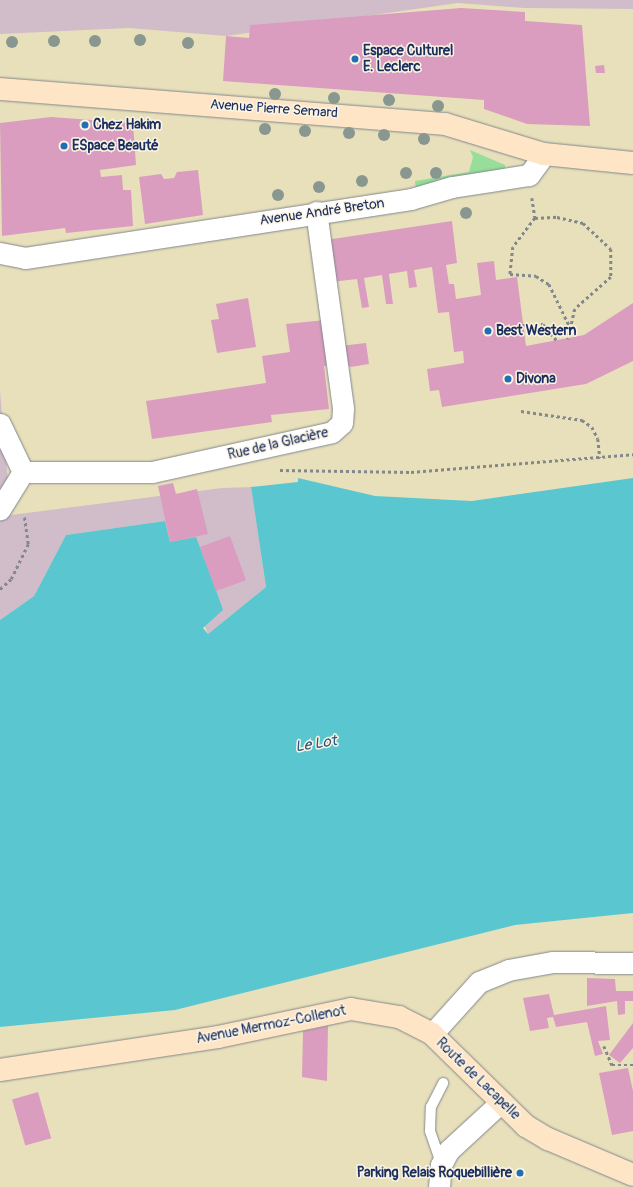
<!DOCTYPE html>
<html>
<head>
<meta charset="utf-8">
<style>
  body { margin:0 }
  #map { position:relative; width:633px; height:1187px; overflow:hidden; background:#e8e0bb; font-family:Pangolin,sans-serif }
  div>[style] { position:absolute }
  .industrial>* { inset:0; background:#d1bdc9 }
  .green>* { inset:0; background:#96de99 }
  .water>* { inset:0; background:#5ac7d0 }
  .building>* { inset:0; background:#da9dbf; transform-origin:0 0 }
  .path>* { height:2.5px; margin-top:-1.25px; transform-origin:0; background:repeating-linear-gradient(90deg,#82888c 0 3px,transparent 0 6px) }
  .roads { filter:drop-shadow(0 0 1px #82888c) drop-shadow(0 0 1px #82888c) }
  .lane>* { height:10px; margin:-5px; padding:0 5px; transform-origin:5px; border-radius:5px; background:#fff }
  .street>* { height:21px; margin:-10.5px; padding:0 10.5px; transform-origin:10.5px; border-radius:10.5px; background:#fff }
  .secondary>* { height:22px; margin:-11px; padding:0 11px; transform-origin:11px; border-radius:11px; background:#fee5c5 }
  .trees>* { width:12px; height:12px; margin:-6px; border-radius:50%; background:#889790 }
  .dots>* { width:11px; height:11px; translate:-50% -50%; box-sizing:border-box; border:2px solid #fcf5e5; border-radius:50% }
  span { translate:-50% -50%; white-space:nowrap; text-align:center; line-height:1.15; -webkit-text-stroke:3px #fcf5e5; paint-order:stroke }
  .poi-label { font-size:14px; color:#1b2f5e; font-weight:700 }
  .left { translate:0 -50%; text-align:left }
  .right { translate:-100% -50%; text-align:right }
  .street-label { font-size:14px; color:#1b2f5e }
  .water-label { font-size:15px; color:#2b557a; font-style:italic }
</style>
</head>
<body>
<div id="map">
  <div class="industrial">
    <div style="clip-path:polygon(0 0,633px 0,633px 9px,524px 8px,458px 3px,226px 36px,129px 28px,0 34px)"></div>
    <div style="clip-path:polygon(0 391px,11px 515px,222px 488px,251px 487px,266px 587px,208px 634px,170px 542px,165px 521px,66px 535px,34px 596px,0 620px)"></div>
  </div>
  <div class="green">
    <div style="clip-path:polygon(470px 150px,505px 165px,505px 171px,416px 191px,415px 181px,469px 172px,473px 157px)"></div>
  </div>
  <div class="water">
    <div style="clip-path:polygon(298px 478px,375px 496px,472px 501px,633px 478px,633px 913px,515px 925px,175px 1010px,0 1027px,0 620px,34px 596px,66px 535px,165px 521px,170px 542px,196px 537px,216px 590px,223px 610px,203px 628px,208px 634px,266px 587px,251px 487px,298px 482px)"></div>
  </div>
  <div class="building">
    <div style="clip-path:polygon(461px 8px,525px 12px,525px 21px,582px 25px,590px 126px,527px 124px,484px 109px,484px 100px,223px 81px,226px 36px,249px 38px,250px 25px)"></div>
    <div style="clip-path:polygon(604px 65px,605px 73px,596px 73px,595px 66px)"></div>
    <div style="clip-path:polygon(51px 117px,133px 123px,136px 165px,100px 170px,101px 177px,122px 175px,123px 190px,131px 190px,133px 226px,66px 233px,65px 228px,2px 236px,0 123px)"></div>
    <div style="clip-path:polygon(198px 170px,203px 215px,145px 224px,139px 177px,161px 174px,164px 179px,174px 178px,177px 172px)"></div>
    <div style="clip-path:polygon(452px 221px,457px 263px,446px 265px,449px 284px,454px 284px,456px 299px,481px 295px,477px 263px,494px 261px,496px 280px,517px 277px,526px 346px,584px 335px,633px 303px,633px 361px,586px 384px,442px 407px,439px 390px,430px 391px,427px 369px,464px 363px,463px 351px,454px 352px,449px 312px,438px 313px,432px 267px,414px 270px,417px 287px,409px 288px,407px 271px,389px 274px,393px 304px,386px 304px,382px 275px,364px 278px,369px 307px,362px 308px,357px 279px,331px 282px,326px 240px)"></div>
    <div style="clip-path:polygon(248px 298px,256px 347px,217px 353px,211px 320px,219px 319px,216px 304px)"></div>
    <div style="clip-path:polygon(325px 320px,328px 366px,324px 366px,329px 409px,271px 415px,270px 409px,272px 422px,152px 439px,146px 401px,266px 383px,262px 356px,290px 352px,286px 324px)"></div>
    <div style="clip-path:polygon(366px 343px,369px 364px,351px 367px,341px 360px,340px 346px)"></div>
    <div style="clip-path:polygon(173px 483px,176px 494px,197px 489px,208px 534px,170px 542px,158px 486px)"></div>
    <div style="left:230px;top:536px;width:47px;height:32px;rotate:70deg"></div>
    <div style="clip-path:polygon(587px 978px,615px 979px,616px 991px,633px 991px,633px 1001px,625px 1001px,625px 1014px,618px 1015px,617px 1001px,587px 1006px)"></div>
    <div style="clip-path:polygon(549px 994px,554px 1015px,606px 1006px,610px 1040px,598px 1041px,603px 1054px,595px 1056px,587px 1022px,556px 1027px,553px 1017px,547px 1018px,549px 1028px,530px 1031px,523px 998px)"></div>
    <div style="clip-path:polygon(633px 1023px,633px 1048px,620px 1063px,609px 1055px)"></div>
    <div style="clip-path:polygon(328px 1026px,327px 1081px,302px 1077px,303px 1031px)"></div>
    <div style="clip-path:polygon(628px 1068px,633px 1091px,633px 1131px,612px 1135px,599px 1073px)"></div>
    <div style="left:38px;top:1092px;width:48px;height:27px;rotate:74deg"></div>
  </div>
  <div class="path">
    <div style="left:532px;top:198px;width:20px;rotate:81deg"></div>
    <div style="left:535px;top:218px;width:22px;rotate:-3deg"></div>
    <div style="left:557px;top:217px;width:27px;rotate:13deg"></div>
    <div style="left:583px;top:223px;width:38px;rotate:43deg"></div>
    <div style="left:611px;top:249px;width:28px;rotate:90deg"></div>
    <div style="left:611px;top:277px;width:48px;rotate:138.4deg"></div>
    <div style="left:575px;top:309px;width:31px;rotate:103deg"></div>
    <div style="left:535px;top:218px;width:36px;rotate:127deg"></div>
    <div style="left:513px;top:247px;width:27px;rotate:96deg"></div>
    <div style="left:510px;top:274px;width:26px;rotate:4deg"></div>
    <div style="left:536px;top:276px;width:15px;rotate:32deg"></div>
    <div style="left:549px;top:284px;width:46px;rotate:64deg"></div>
    <div style="left:523px;top:325px;width:20px;rotate:-3deg"></div>
    <div style="left:543px;top:324px;width:23px;rotate:50deg"></div>
    <div style="left:521px;top:411px;width:62px;rotate:8.4deg"></div>
    <div style="left:582px;top:420px;width:12px;rotate:35deg"></div>
    <div style="left:592px;top:427px;width:13px;rotate:63deg"></div>
    <div style="left:598px;top:439px;width:19px;rotate:84deg"></div>
    <div style="left:280px;top:470px;width:131px;rotate:0.9deg"></div>
    <div style="left:411px;top:472px;width:223px;rotate:-4.6deg"></div>
    <div style="left:0;top:589px;width:15px;rotate:-42deg"></div>
    <div style="left:11px;top:579px;width:39px;rotate:-64deg"></div>
    <div style="left:28px;top:544px;width:27px;rotate:-98deg"></div>
    <div style="left:604px;top:1046px;width:21px;rotate:67deg"></div>
    <div style="left:612px;top:1065px;width:21px"></div>
  </div>
  <div class="roads">
    <div class="lane">
      <div style="left:441px;top:1163px;width:34px;rotate:-109deg"></div>
      <div style="left:430px;top:1131px;width:24px;rotate:-88deg"></div>
      <div style="left:431px;top:1107px;width:27px;rotate:-63deg"></div>
    </div>
    <div class="street">
      <div style="left:0;top:253px;width:25px;rotate:11deg"></div>
      <div style="left:25px;top:258px;width:390px;rotate:-8.7deg"></div>
      <div style="left:411px;top:199px;width:43px;rotate:-16.3deg"></div>
      <div style="left:452px;top:187px;width:78px;rotate:-8.9deg"></div>
      <div style="left:529px;top:175px;width:26px;rotate:-54deg"></div>
      <div style="left:0;top:424px;width:53px;rotate:64.4deg"></div>
      <div style="left:23px;top:472px;width:44px;rotate:121.9deg"></div>
      <div style="left:23px;top:472px;width:129px"></div>
      <div style="left:152px;top:472px;width:184px;rotate:-12.5deg"></div>
      <div style="left:332px;top:432px;width:13px;rotate:-42deg"></div>
      <div style="left:342px;top:423px;width:15px;rotate:-86deg"></div>
      <div style="left:343px;top:408px;width:198px;rotate:-97.8deg"></div>
      <div style="left:432px;top:1034px;width:70px;rotate:-47.9deg"></div>
      <div style="left:479px;top:982px;width:31px;rotate:-22deg"></div>
      <div style="left:508px;top:970px;width:46px;rotate:-10.1deg"></div>
      <div style="left:553px;top:962px;width:80px;rotate:0.7deg"></div>
      <div style="left:439px;top:1187px;width:22px;rotate:-85deg"></div>
      <div style="left:441px;top:1165px;width:16px;rotate:-63deg"></div>
      <div style="left:448px;top:1151px;width:71px;rotate:-42.7deg"></div>
    </div>
    <div class="secondary">
      <div style="left:0;top:89px;width:446px;rotate:4.5deg"></div>
      <div style="left:445px;top:124px;width:103px;rotate:16.9deg"></div>
      <div style="left:544px;top:154px;width:89px;rotate:5.8deg"></div>
      <div style="left:0;top:1070px;width:220px;rotate:-8.6deg"></div>
      <div style="left:218px;top:1037px;width:136px;rotate:-11.9deg"></div>
      <div style="left:351px;top:1009px;width:49px;rotate:9.5deg"></div>
      <div style="left:399px;top:1017px;width:37px;rotate:27deg"></div>
      <div style="left:432px;top:1034px;width:132px;rotate:44.4deg"></div>
      <div style="left:526px;top:1126px;width:26px;rotate:31deg"></div>
      <div style="left:548px;top:1139px;width:92px;rotate:23deg"></div>
    </div>
  </div>
  <div class="trees">
    <div style="left:140px;top:40px"></div>
    <div style="left:54px;top:41px"></div>
    <div style="left:95px;top:41px"></div>
    <div style="left:12px;top:42px"></div>
    <div style="left:188px;top:43px"></div>
    <div style="left:275px;top:94px"></div>
    <div style="left:334px;top:98px"></div>
    <div style="left:389px;top:100px"></div>
    <div style="left:438px;top:106px"></div>
    <div style="left:265px;top:129px"></div>
    <div style="left:305px;top:131px"></div>
    <div style="left:349px;top:133px"></div>
    <div style="left:384px;top:135px"></div>
    <div style="left:424px;top:139px"></div>
    <div style="left:406px;top:173px"></div>
    <div style="left:436px;top:173px"></div>
    <div style="left:362px;top:181px"></div>
    <div style="left:319px;top:187px"></div>
    <div style="left:278px;top:195px"></div>
    <div style="left:466px;top:213px"></div>
  </div>
  <div class="dots">
    <div style="left:355px;top:59px;background:#1f6fb2"></div>
    <div style="left:85px;top:125px;background:#1f6fb2"></div>
    <div style="left:64px;top:146px;background:#1f6fb2"></div>
    <div style="left:488px;top:331px;background:#1f6fb2"></div>
    <div style="left:508px;top:379px;background:#1f6fb2"></div>
    <div style="left:520px;top:1173px;background:#1f6fb2"></div>
  </div>
  <div class="poi-label">
    <span class="left" style="left:363px;top:59px">Espace Culturel<br>E. Leclerc</span>
    <span class="left" style="left:93px;top:125px">Chez Hakim</span>
    <span class="left" style="left:72px;top:146px">ESpace Beauté</span>
    <span class="left" style="left:496px;top:331px">Best Western</span>
    <span class="left" style="left:516px;top:379px">Divona</span>
    <span class="right" style="left:512px;top:1173px">Parking Relais Roquebillière</span>
  </div>
  <div class="street-label">
    <span style="left:274px;top:109px;rotate:4deg">Avenue Pierre Semard</span>
    <span style="left:322px;top:212px;rotate:-8deg">Avenue André Breton</span>
    <span style="left:278px;top:444px;rotate:-13deg">Rue de la Glacière</span>
    <span style="left:271px;top:1025px;rotate:-11deg">Avenue Mermoz-Collenot</span>
    <span style="left:478px;top:1079px;rotate:44deg">Route de Lacapelle</span>
  </div>
  <div class="water-label">
    <span style="left:316px;top:744px;rotate:-9deg">Le Lot</span>
  </div>
</div>
</body>
</html>
